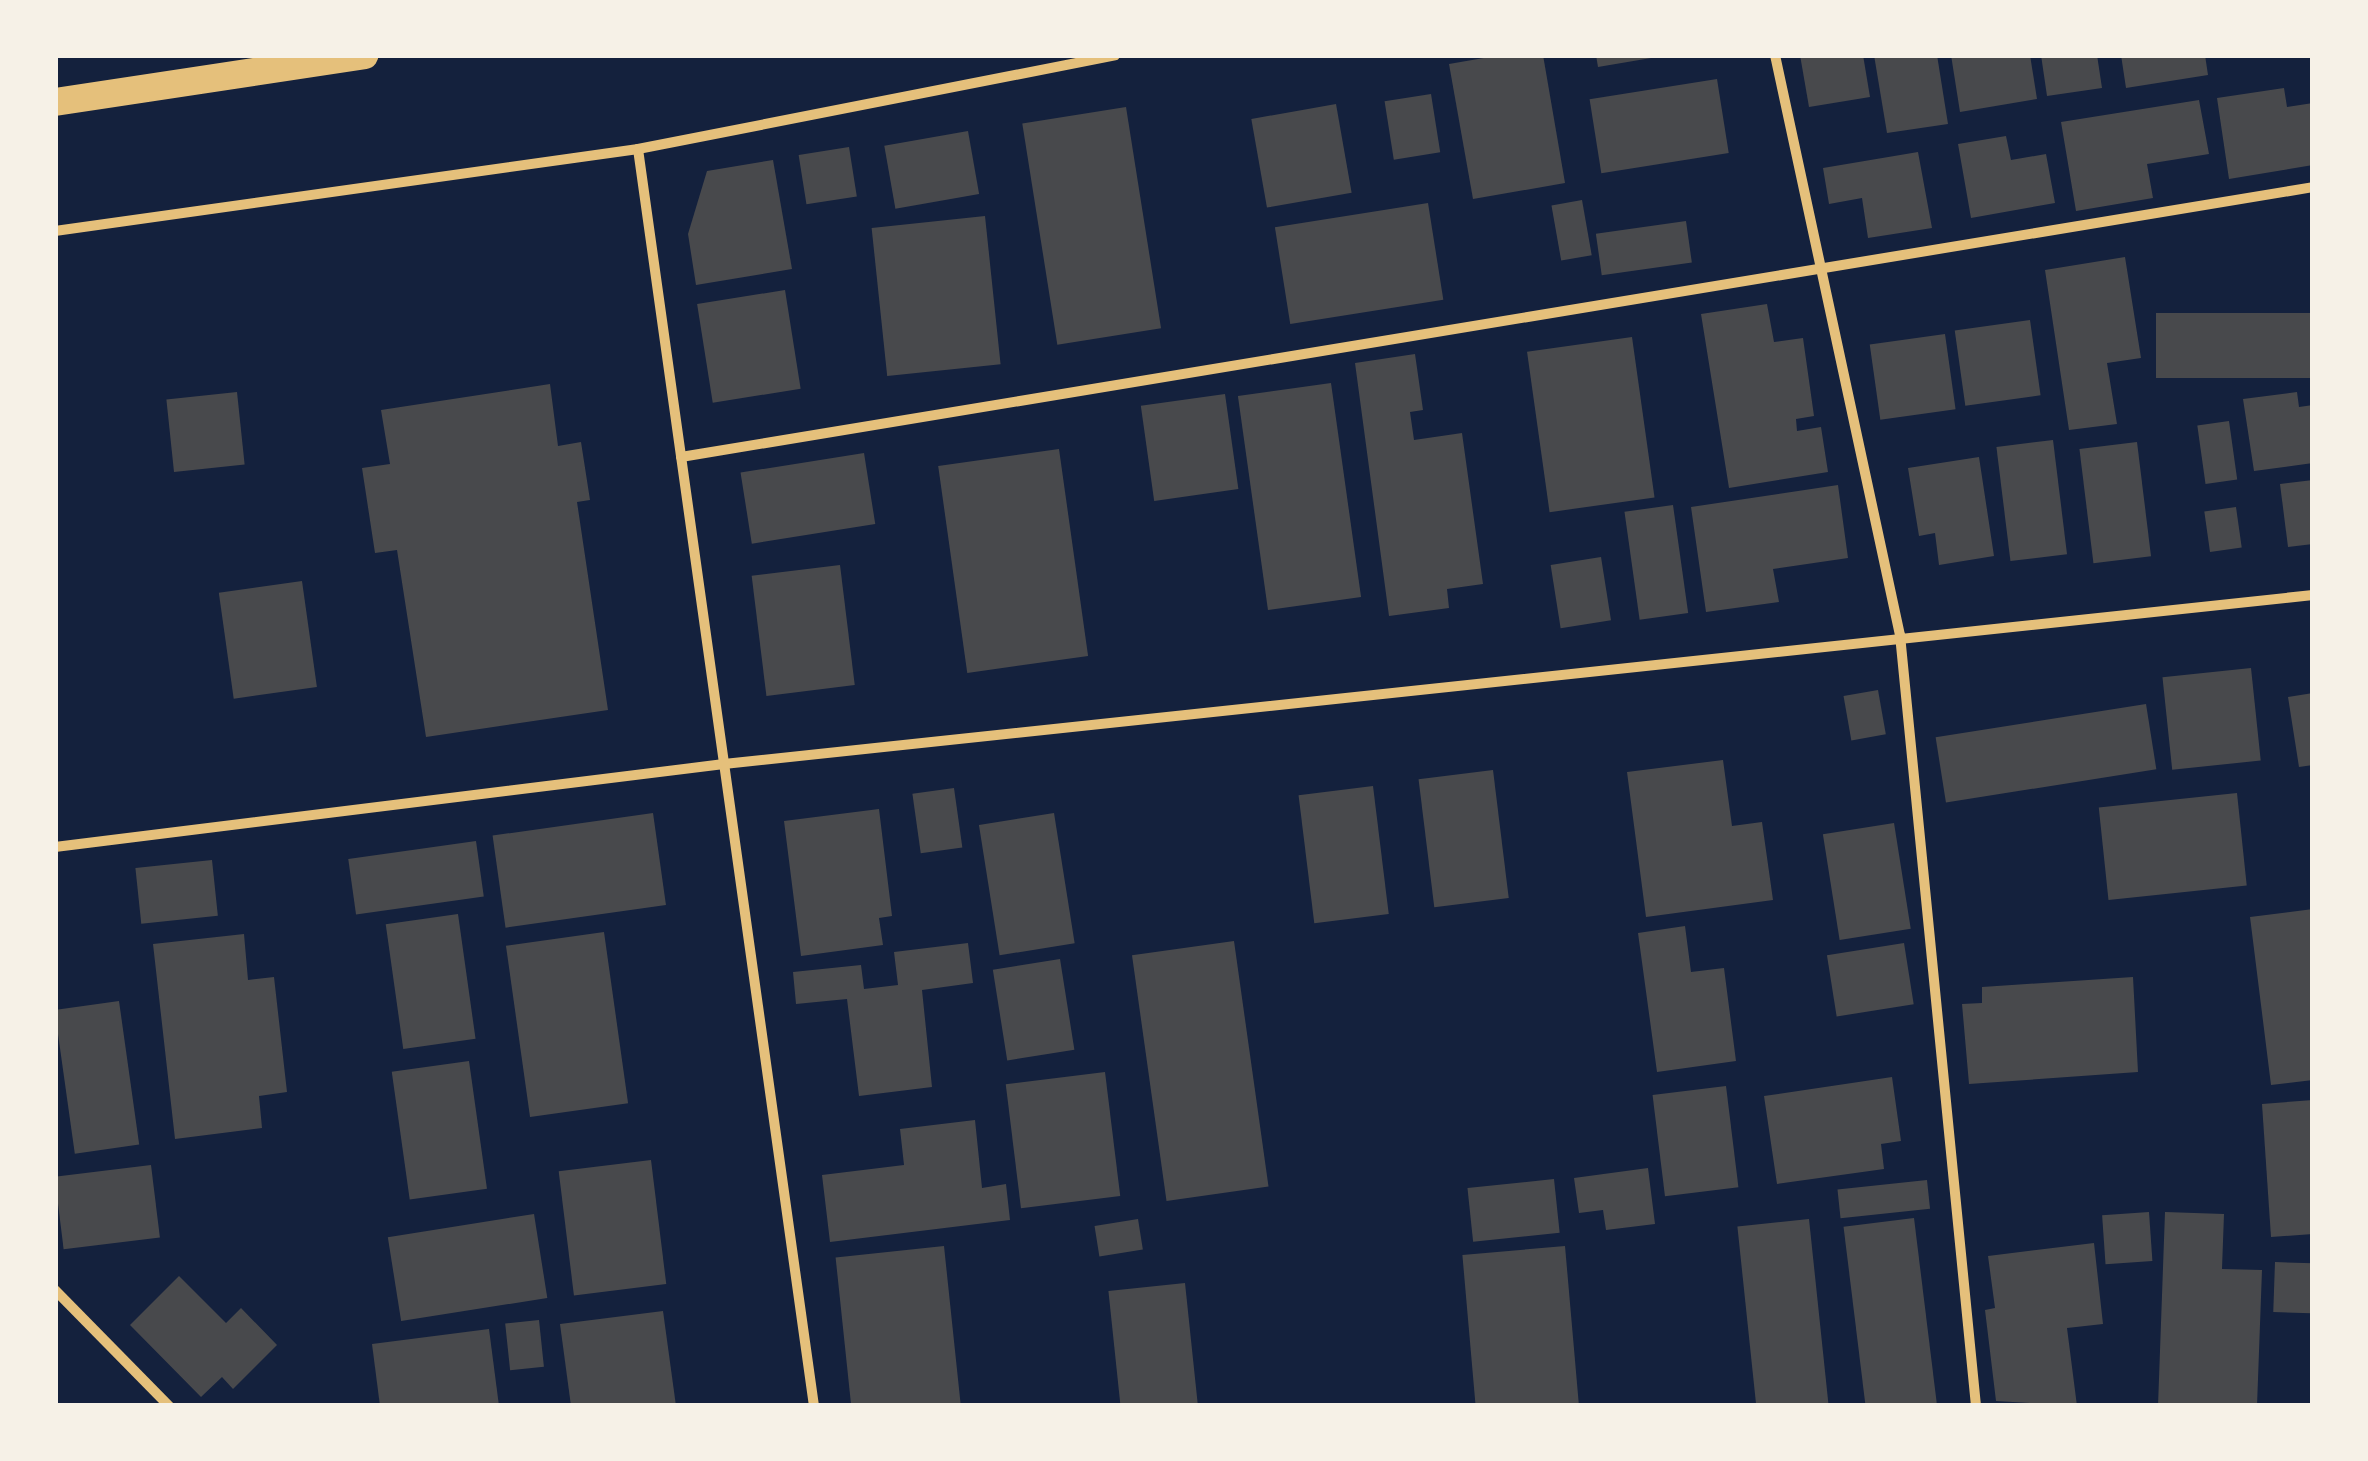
<!DOCTYPE html>
<html>
<head>
<meta charset="utf-8">
<style>
  body { margin:0 }
  #map { position:relative; width:2368px; height:1461px; overflow:hidden; background:#14213d; font-family:Karla,sans-serif }
  div>[style] { position:absolute }
  .building>* { inset:0; background:#48494c; transform-origin:0 0 }
  .minor>* { height:10px; margin:-5px; padding:0 5px; transform-origin:5px; border-radius:5px; background:#e5c07b }
  .trunk>* { height:28px; margin:-14px; padding:0 14px; transform-origin:14px; border-radius:14px; background:#e5c07b }
  span { translate:-50% -50%; white-space:nowrap; text-align:center; line-height:1.15; -webkit-text-stroke:8px #f6f1e7; paint-order:stroke }
  .frame { position:absolute; inset:0; border:58px solid #f6f1e7; pointer-events:none }
</style>
</head>
<body>
<div id="map">
  <div class="building">
    <div style="clip-path:polygon(1501px 55px,1543px 55px,1565px 183px,1473px 199px,1449px 64px)"></div>
    <div style="clip-path:polygon(1596px 55px,1657px 55px,1657px 57px,1598px 67px)"></div>
    <div style="clip-path:polygon(1800px 55px,1863px 55px,1870px 97px,1809px 107px)"></div>
    <div style="clip-path:polygon(1874px 55px,1937px 55px,1948px 124px,1887px 133px)"></div>
    <div style="clip-path:polygon(1951px 55px,2030px 55px,2037px 99px,1960px 112px)"></div>
    <div style="clip-path:polygon(2041px 55px,2097px 55px,2102px 88px,2047px 96px)"></div>
    <div style="clip-path:polygon(2121px 55px,2205px 55px,2208px 75px,2126px 88px)"></div>
    <div style="left:1717px;top:79px;width:75px;height:129px;rotate:81deg"></div>
    <div style="clip-path:polygon(2284px 88px,2287px 107px,2313px 103px,2313px 165px,2229px 179px,2217px 98px)"></div>
    <div style="left:1431px;top:94px;width:59px;height:47px;rotate:81deg"></div>
    <div style="clip-path:polygon(2199px 100px,2209px 154px,2147px 164px,2153px 198px,2076px 211px,2061px 122px)"></div>
    <div style="left:1336px;top:104px;width:90px;height:86px;rotate:80deg"></div>
    <div style="left:1126px;top:107px;width:224px;height:105px;rotate:81deg"></div>
    <div style="left:968px;top:131px;width:64px;height:85px;rotate:80deg"></div>
    <div style="clip-path:polygon(2006px 136px,2011px 160px,2046px 154px,2055px 203px,1971px 218px,1958px 144px)"></div>
    <div style="left:849px;top:147px;width:50px;height:51px;rotate:81deg"></div>
    <div style="clip-path:polygon(1918px 152px,1932px 228px,1868px 238px,1862px 198px,1829px 204px,1823px 168px)"></div>
    <div style="clip-path:polygon(773px 160px,792px 269px,696px 285px,688px 234px,707px 171px)"></div>
    <div style="left:1582px;top:200px;width:56px;height:31px;rotate:80deg"></div>
    <div style="left:1428px;top:203px;width:98px;height:155px;rotate:81deg"></div>
    <div style="left:985px;top:216px;width:149px;height:114px;rotate:84deg"></div>
    <div style="left:1686px;top:221px;width:42px;height:91px;rotate:82deg"></div>
    <div style="clip-path:polygon(2125px 257px,2141px 358px,2107px 363px,2117px 424px,2069px 430px,2045px 270px)"></div>
    <div style="left:785px;top:290px;width:100px;height:89px;rotate:81deg"></div>
    <div style="clip-path:polygon(1767px 304px,1774px 342px,1803px 338px,1814px 416px,1796px 419px,1797px 431px,1821px 427px,1828px 472px,1729px 488px,1701px 314px)"></div>
    <div style="left:2313px;top:313px;width:65px;height:157px;rotate:90deg"></div>
    <div style="left:2030px;top:320px;width:76px;height:76px;rotate:82deg"></div>
    <div style="left:1945px;top:334px;width:76px;height:76px;rotate:82deg"></div>
    <div style="left:1632px;top:337px;width:162px;height:106px;rotate:82deg"></div>
    <div style="clip-path:polygon(1415px 354px,1423px 410px,1410px 412px,1414px 440px,1462px 433px,1483px 584px,1447px 589px,1449px 608px,1389px 616px,1355px 363px)"></div>
    <div style="left:1331px;top:383px;width:216px;height:94px;rotate:82deg"></div>
    <div style="clip-path:polygon(550px 384px,558px 446px,581px 442px,590px 500px,577px 502px,608px 710px,426px 737px,397px 550px,375px 553px,362px 468px,390px 464px,381px 410px)"></div>
    <div style="left:237px;top:392px;width:73px;height:71px;rotate:84deg"></div>
    <div style="clip-path:polygon(2297px 392px,2299px 407px,2313px 405px,2313px 463px,2254px 471px,2243px 399px)"></div>
    <div style="left:1225px;top:394px;width:96px;height:85px;rotate:82deg"></div>
    <div style="left:2229px;top:421px;width:59px;height:32px;rotate:82deg"></div>
    <div style="left:2053px;top:440px;width:115px;height:57px;rotate:83deg"></div>
    <div style="left:2137px;top:442px;width:115px;height:58px;rotate:83deg"></div>
    <div style="left:1059px;top:449px;width:209px;height:122px;rotate:82deg"></div>
    <div style="left:864px;top:453px;width:72px;height:125px;rotate:81deg"></div>
    <div style="clip-path:polygon(1979px 457px,1994px 556px,1939px 565px,1935px 533px,1919px 536px,1908px 468px)"></div>
    <div style="clip-path:polygon(2313px 480px,2313px 544px,2288px 547px,2280px 484px)"></div>
    <div style="clip-path:polygon(1838px 485px,1848px 558px,1773px 569px,1779px 602px,1706px 612px,1691px 507px)"></div>
    <div style="left:1673px;top:505px;width:109px;height:49px;rotate:82deg"></div>
    <div style="left:2236px;top:507px;width:41px;height:32px;rotate:82deg"></div>
    <div style="left:1601px;top:557px;width:64px;height:51px;rotate:81deg"></div>
    <div style="left:840px;top:565px;width:121px;height:89px;rotate:83deg"></div>
    <div style="left:302px;top:581px;width:107px;height:84px;rotate:82deg"></div>
    <div style="left:2251px;top:668px;width:93px;height:89px;rotate:84deg"></div>
    <div style="left:1878px;top:690px;width:45px;height:35px;rotate:80deg"></div>
    <div style="clip-path:polygon(2313px 693px,2313px 765px,2299px 767px,2288px 697px)"></div>
    <div style="left:2146px;top:704px;width:66px;height:213px;rotate:81deg"></div>
    <div style="clip-path:polygon(1723px 760px,1732px 826px,1762px 822px,1773px 900px,1646px 917px,1627px 772px)"></div>
    <div style="left:1493px;top:770px;width:129px;height:75px;rotate:83deg"></div>
    <div style="left:1373px;top:786px;width:129px;height:75px;rotate:83deg"></div>
    <div style="left:954px;top:788px;width:60px;height:42px;rotate:82deg"></div>
    <div style="left:2237px;top:793px;width:93px;height:139px;rotate:84deg"></div>
    <div style="clip-path:polygon(879px 809px,892px 916px,879px 918px,883px 945px,801px 956px,784px 821px)"></div>
    <div style="left:653px;top:813px;width:93px;height:162px;rotate:82deg"></div>
    <div style="left:1054px;top:813px;width:132px;height:76px;rotate:81deg"></div>
    <div style="left:1894px;top:823px;width:107px;height:72px;rotate:81deg"></div>
    <div style="left:476px;top:841px;width:56px;height:129px;rotate:82deg"></div>
    <div style="left:212px;top:860px;width:56px;height:77px;rotate:84deg"></div>
    <div style="clip-path:polygon(2313px 909px,2313px 1080px,2271px 1085px,2250px 917px)"></div>
    <div style="left:458px;top:914px;width:126px;height:73px;rotate:82deg"></div>
    <div style="clip-path:polygon(1685px 926px,1691px 972px,1724px 968px,1736px 1061px,1657px 1072px,1638px 933px)"></div>
    <div style="left:604px;top:932px;width:173px;height:99px;rotate:82deg"></div>
    <div style="clip-path:polygon(244px 934px,248px 980px,274px 977px,287px 1092px,259px 1096px,262px 1128px,175px 1139px,153px 944px)"></div>
    <div style="left:1234px;top:941px;width:248px;height:103px;rotate:82deg"></div>
    <div style="clip-path:polygon(968px 943px,973px 983px,922px 990px,932px 1087px,859px 1096px,847px 999px,796px 1004px,793px 972px,861px 965px,864px 989px,898px 985px,894px 952px)"></div>
    <div style="left:1904px;top:943px;width:62px;height:78px;rotate:81deg"></div>
    <div style="left:1060px;top:959px;width:92px;height:68px;rotate:81deg"></div>
    <div style="clip-path:polygon(2133px 977px,2138px 1072px,1969px 1084px,1962px 1004px,1982px 1003px,1982px 987px)"></div>
    <div style="left:119px;top:1001px;width:145px;height:65px;rotate:82deg"></div>
    <div style="left:469px;top:1061px;width:129px;height:78px;rotate:82deg"></div>
    <div style="left:1105px;top:1072px;width:125px;height:100px;rotate:83deg"></div>
    <div style="clip-path:polygon(1892px 1077px,1901px 1141px,1881px 1144px,1884px 1169px,1777px 1184px,1764px 1096px)"></div>
    <div style="left:1726px;top:1086px;width:102px;height:74px;rotate:83deg"></div>
    <div style="clip-path:polygon(2313px 1100px,2313px 1234px,2271px 1237px,2262px 1104px)"></div>
    <div style="clip-path:polygon(975px 1120px,982px 1188px,1006px 1184px,1010px 1220px,830px 1242px,822px 1175px,904px 1165px,900px 1129px)"></div>
    <div style="left:651px;top:1160px;width:125px;height:93px;rotate:83deg"></div>
    <div style="left:151px;top:1165px;width:73px;height:97px;rotate:83deg"></div>
    <div style="clip-path:polygon(1648px 1168px,1655px 1224px,1606px 1230px,1603px 1210px,1579px 1213px,1574px 1178px)"></div>
    <div style="left:1554px;top:1179px;width:54px;height:87px;rotate:84deg"></div>
    <div style="left:1927px;top:1180px;width:29px;height:90px;rotate:84deg"></div>
    <div style="left:2149px;top:1212px;width:49px;height:47px;rotate:86deg"></div>
    <div style="clip-path:polygon(2165px 1212px,2224px 1214px,2222px 1269px,2262px 1270px,2257px 1406px,2158px 1406px)"></div>
    <div style="left:534px;top:1214px;width:85px;height:148px;rotate:81deg"></div>
    <div style="left:1914px;top:1218px;width:189px;height:71px;rotate:83deg"></div>
    <div style="left:1138px;top:1219px;width:31px;height:44px;rotate:81deg"></div>
    <div style="left:1809px;top:1219px;width:188px;height:72px;rotate:84deg"></div>
    <div style="clip-path:polygon(2094px 1243px,2103px 1324px,2067px 1328px,2077px 1406px,1996px 1401px,1985px 1310px,1995px 1308px,1988px 1256px)"></div>
    <div style="left:944px;top:1246px;width:161px;height:109px;rotate:84deg"></div>
    <div style="left:1565px;top:1246px;width:161px;height:103px;rotate:85deg"></div>
    <div style="left:2275px;top:1262px;width:38px;height:50px;rotate:2deg"></div>
    <div style="clip-path:polygon(179px 1276px,226px 1323px,241px 1308px,277px 1345px,233px 1389px,222px 1377px,201px 1397px,130px 1325px)"></div>
    <div style="left:1185px;top:1283px;width:124px;height:77px;rotate:84deg"></div>
    <div style="clip-path:polygon(663px 1311px,676px 1406px,571px 1406px,560px 1324px)"></div>
    <div style="left:539px;top:1320px;width:47px;height:34px;rotate:84deg"></div>
    <div style="clip-path:polygon(489px 1329px,499px 1406px,380px 1406px,372px 1344px)"></div>
  </div>
  <div class="minor">
    <div style="left:1775px;top:55px;width:593px;rotate:77.84deg"></div>
    <div style="left:1900px;top:635px;width:775px;rotate:84.37deg"></div>
    <div style="left:638px;top:149px;width:1269px;rotate:82.03deg"></div>
    <div style="left:55px;top:231px;width:589px;rotate:-8.01deg"></div>
    <div style="left:638px;top:149px;width:486px;rotate:-11.1deg"></div>
    <div style="left:681px;top:457px;width:1654px;rotate:-9.39deg"></div>
    <div style="left:55px;top:847px;width:674px;rotate:-7.07deg"></div>
    <div style="left:724px;top:764px;width:1598px;rotate:-6.07deg"></div>
    <div style="left:55px;top:1290px;width:163px;rotate:45.5deg"></div>
  </div>
  <div class="trunk">
    <div style="left:55px;top:102px;width:313px;rotate:-8.6deg"></div>
  </div>
  <div class="frame"></div>
</div>
</body>
</html>
